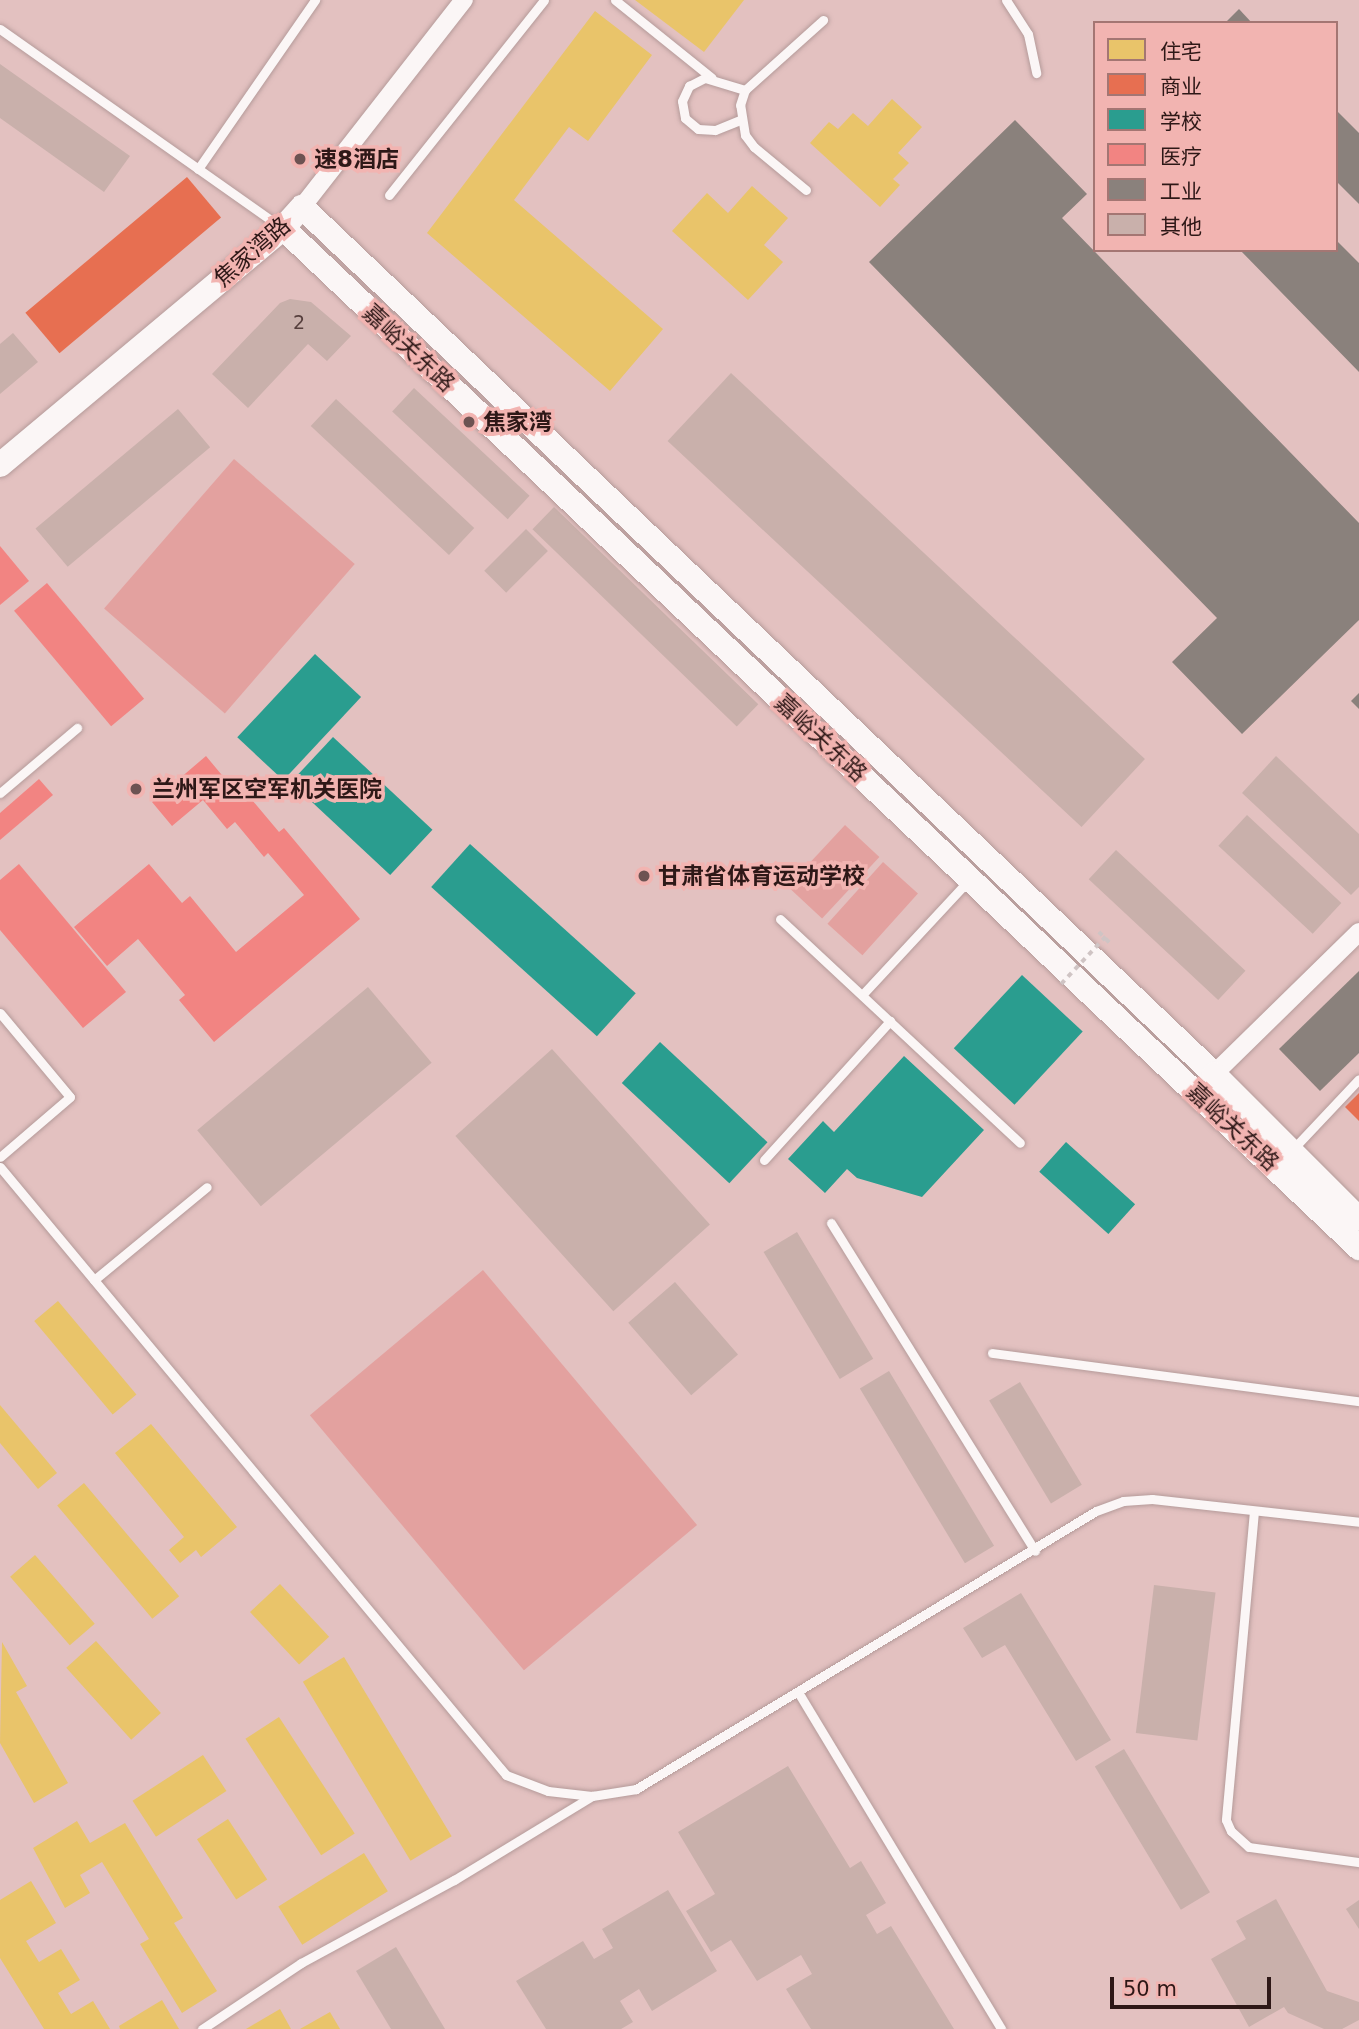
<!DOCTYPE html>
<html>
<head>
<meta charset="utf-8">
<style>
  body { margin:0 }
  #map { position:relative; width:1359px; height:2029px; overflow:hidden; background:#e3c1c0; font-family:"DejaVu Sans","Noto Sans SC",sans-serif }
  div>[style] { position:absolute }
  .green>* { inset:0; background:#e3a19f; transform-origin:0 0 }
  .homes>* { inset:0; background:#e9c46a; transform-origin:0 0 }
  .shops>* { inset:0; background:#e76f51; transform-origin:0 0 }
  .schools>* { inset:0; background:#2a9d8f; transform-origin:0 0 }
  .health>* { inset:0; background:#f28482; transform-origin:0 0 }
  .industry>* { inset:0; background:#8a817c }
  .building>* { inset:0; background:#c9b0ab; transform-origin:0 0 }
  .path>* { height:3.5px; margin-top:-1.75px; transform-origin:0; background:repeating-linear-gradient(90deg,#cfc4c4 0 5px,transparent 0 10px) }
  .roads { filter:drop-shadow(0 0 2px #b59b9a) drop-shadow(0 0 2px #b59b9a) }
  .lane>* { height:9px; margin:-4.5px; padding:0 4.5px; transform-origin:4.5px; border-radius:4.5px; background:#fbf6f6 }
  .street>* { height:18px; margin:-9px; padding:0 9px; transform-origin:9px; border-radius:9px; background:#fbf6f6 }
  .secondary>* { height:24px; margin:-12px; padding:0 12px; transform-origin:12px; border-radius:12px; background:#fbf6f6 }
  .path-bridge>* { height:3.5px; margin-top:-1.75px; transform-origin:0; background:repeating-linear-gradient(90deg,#cfc4c4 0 5px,transparent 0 10px) }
  .dots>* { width:19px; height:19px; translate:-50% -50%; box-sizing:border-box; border:4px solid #f2b4b1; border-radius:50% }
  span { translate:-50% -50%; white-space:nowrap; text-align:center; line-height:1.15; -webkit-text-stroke:7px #f2b4b1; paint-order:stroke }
  .number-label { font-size:19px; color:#563f3d }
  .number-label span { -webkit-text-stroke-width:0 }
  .poi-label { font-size:23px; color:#2e1817; font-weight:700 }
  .left { translate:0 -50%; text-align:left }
  .street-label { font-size:23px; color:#2e1817 }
  .legend { position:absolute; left:1093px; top:21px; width:245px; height:231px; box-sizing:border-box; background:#f2b4b1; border:2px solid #a47673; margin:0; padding:9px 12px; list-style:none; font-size:21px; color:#2e1817 }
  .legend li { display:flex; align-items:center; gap:14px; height:35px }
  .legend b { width:35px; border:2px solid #a47673 }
  .scale { position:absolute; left:1110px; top:1977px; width:161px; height:32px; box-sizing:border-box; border:4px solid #2e1817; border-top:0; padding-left:9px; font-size:21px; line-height:24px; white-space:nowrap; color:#2e1817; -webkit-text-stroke:5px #f2b4b1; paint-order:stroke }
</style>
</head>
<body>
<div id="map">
  <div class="green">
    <div style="left:234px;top:459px;width:160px;height:198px;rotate:41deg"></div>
    <div style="left:845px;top:825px;width:47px;height:84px;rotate:43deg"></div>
    <div style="left:883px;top:862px;width:47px;height:83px;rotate:42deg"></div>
    <div style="left:483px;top:1270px;width:333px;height:226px;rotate:50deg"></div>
  </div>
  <div class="homes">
    <div style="clip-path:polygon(635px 0,744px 0,704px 52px)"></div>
    <div style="clip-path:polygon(595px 11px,652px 55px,588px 141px,569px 127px,514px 200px,663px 329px,610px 391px,427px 233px)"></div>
    <div style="clip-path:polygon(892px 99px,922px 127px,898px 153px,909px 163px,893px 179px,900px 185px,880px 207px,810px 143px,829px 122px,838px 129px,853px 113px,868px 126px)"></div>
    <div style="clip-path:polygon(752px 186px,788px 218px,764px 245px,783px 262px,748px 300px,672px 231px,707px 193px,728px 213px)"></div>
    <div style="left:58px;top:1301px;width:122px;height:31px;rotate:50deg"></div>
    <div style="clip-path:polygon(0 1405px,57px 1473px,38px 1489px,0 1443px)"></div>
    <div style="clip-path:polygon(151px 1424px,237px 1527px,201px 1557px,196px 1550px,180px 1563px,169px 1550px,184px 1537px,115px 1453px)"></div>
    <div style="left:84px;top:1483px;width:148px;height:35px;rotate:50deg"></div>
    <div style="left:35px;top:1555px;width:91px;height:33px;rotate:49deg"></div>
    <div style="left:280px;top:1584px;width:72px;height:41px;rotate:47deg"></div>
    <div style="left:96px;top:1641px;width:97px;height:40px;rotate:48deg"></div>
    <div style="clip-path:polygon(2px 1642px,27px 1686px,16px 1692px,68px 1783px,34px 1803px,0 1743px)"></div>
    <div style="left:344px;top:1657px;width:209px;height:48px;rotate:59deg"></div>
    <div style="left:279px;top:1717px;width:139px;height:40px;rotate:57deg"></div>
    <div style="left:203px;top:1755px;width:43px;height:84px;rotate:57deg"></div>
    <div style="left:228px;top:1819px;width:72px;height:37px;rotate:57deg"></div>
    <div style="clip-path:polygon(77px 1821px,90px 1843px,125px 1823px,183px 1918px,174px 1923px,217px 1991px,182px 2013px,140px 1944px,149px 1939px,102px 1862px,80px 1875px,90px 1893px,65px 1908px,33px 1848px)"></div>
    <div style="left:364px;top:1853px;width:45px;height:101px;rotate:58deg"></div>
    <div style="clip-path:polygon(31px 1881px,56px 1923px,26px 1941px,39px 1962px,61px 1949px,80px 1980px,58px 1993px,71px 2014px,93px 2001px,110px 2029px,44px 2029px,0 1958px,0 1900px)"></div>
    <div style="clip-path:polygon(162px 2000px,179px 2029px,120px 2029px,119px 2026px)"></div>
    <div style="clip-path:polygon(280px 2009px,291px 2029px,246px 2029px)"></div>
    <div style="clip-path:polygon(330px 2012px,340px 2029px,300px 2029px)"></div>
  </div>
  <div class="shops">
    <div style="left:187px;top:177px;width:53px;height:211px;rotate:50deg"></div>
    <div style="clip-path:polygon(1359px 1093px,1359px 1121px,1345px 1107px)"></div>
  </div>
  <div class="schools">
    <div style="left:315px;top:654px;width:63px;height:114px;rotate:43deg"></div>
    <div style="left:333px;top:737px;width:136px;height:62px;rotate:43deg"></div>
    <div style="left:470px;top:844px;width:223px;height:58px;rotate:42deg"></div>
    <div style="left:1022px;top:975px;width:83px;height:100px;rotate:43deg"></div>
    <div style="left:660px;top:1042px;width:147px;height:56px;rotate:43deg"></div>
    <div style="clip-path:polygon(904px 1056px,984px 1130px,922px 1197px,857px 1178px,847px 1169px,825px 1193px,788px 1159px,823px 1121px,834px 1132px)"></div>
    <div style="left:1066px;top:1142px;width:93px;height:40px;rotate:42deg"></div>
  </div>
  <div class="health">
    <div style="clip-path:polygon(0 546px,29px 581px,0 605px)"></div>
    <div style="left:47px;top:583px;width:151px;height:43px;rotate:50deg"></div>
    <div style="clip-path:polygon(206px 756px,241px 798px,247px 794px,279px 832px,284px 828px,360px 919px,214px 1042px,179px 1000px,185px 995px,138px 939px,107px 966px,74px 927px,149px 864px,182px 903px,190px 896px,236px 952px,304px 895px,268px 853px,264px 857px,235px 822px,227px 829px,203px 800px,172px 826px,152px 802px)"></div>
    <div style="clip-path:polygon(39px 779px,53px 795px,0 840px,0 813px)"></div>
    <div style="clip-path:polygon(19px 864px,126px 992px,83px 1028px,0 930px,0 880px)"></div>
  </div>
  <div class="industry">
    <div style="clip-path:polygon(1239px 9px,1252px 23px,1225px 23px)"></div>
    <div style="clip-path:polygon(1336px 110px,1359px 133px,1359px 204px,1336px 181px)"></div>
    <div style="clip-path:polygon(1015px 120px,1087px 194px,1062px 218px,1359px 523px,1359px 620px,1242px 734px,1172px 662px,1217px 618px,869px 262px)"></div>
    <div style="clip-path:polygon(1336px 240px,1359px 263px,1359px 372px,1240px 250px,1336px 250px)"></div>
    <div style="clip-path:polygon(1359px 693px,1359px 709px,1351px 701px)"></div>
    <div style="clip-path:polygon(1359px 971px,1359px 1053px,1320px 1091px,1279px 1049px)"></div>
  </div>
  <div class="building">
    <div style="clip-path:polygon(0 64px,130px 156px,104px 192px,0 118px)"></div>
    <div style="clip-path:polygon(290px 299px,311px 302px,351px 336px,327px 361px,308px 344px,248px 408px,212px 374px,280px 303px)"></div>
    <div style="clip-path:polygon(13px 333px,38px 362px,0 394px,0 344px)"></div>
    <div style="left:731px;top:373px;width:566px;height:93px;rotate:43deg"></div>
    <div style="left:414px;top:388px;width:158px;height:32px;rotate:43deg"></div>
    <div style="left:336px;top:399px;width:189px;height:37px;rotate:43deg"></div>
    <div style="left:178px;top:409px;width:50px;height:186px;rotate:50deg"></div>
    <div style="left:554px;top:507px;width:284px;height:31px;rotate:44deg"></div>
    <div style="left:526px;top:529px;width:31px;height:59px;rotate:45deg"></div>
    <div style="clip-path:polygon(1276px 756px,1359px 834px,1359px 887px,1351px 895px,1242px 793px)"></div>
    <div style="left:1247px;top:815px;width:129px;height:42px;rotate:43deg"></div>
    <div style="left:1116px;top:850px;width:177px;height:40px;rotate:43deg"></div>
    <div style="left:368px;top:987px;width:99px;height:223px;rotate:50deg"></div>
    <div style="left:552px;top:1049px;width:236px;height:130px;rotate:48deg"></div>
    <div style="left:797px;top:1232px;width:148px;height:39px;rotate:59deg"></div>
    <div style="left:675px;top:1282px;width:96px;height:62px;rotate:49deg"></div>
    <div style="left:889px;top:1371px;width:204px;height:34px;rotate:59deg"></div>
    <div style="left:1020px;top:1382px;width:120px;height:36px;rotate:59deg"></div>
    <div style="left:1154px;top:1585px;width:62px;height:149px;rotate:7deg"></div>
    <div style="clip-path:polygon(1021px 1593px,1111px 1740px,1076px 1761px,1005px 1645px,982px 1658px,963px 1628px)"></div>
    <div style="left:1124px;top:1749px;width:167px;height:34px;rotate:59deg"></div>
    <div style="clip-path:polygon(788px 1766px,850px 1868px,861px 1861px,886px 1903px,866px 1915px,877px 1934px,891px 1926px,954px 2029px,811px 2029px,786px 1989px,812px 1974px,801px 1955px,757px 1981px,731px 1940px,711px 1952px,686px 1911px,715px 1894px,678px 1832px)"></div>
    <div style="clip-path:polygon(668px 1890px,717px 1971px,652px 2011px,639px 1989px,620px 2001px,633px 2022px,621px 2029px,546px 2029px,516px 1981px,583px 1941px,594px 1959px,613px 1948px,602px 1929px)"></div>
    <div style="clip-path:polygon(1276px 1899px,1327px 1991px,1359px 2002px,1359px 2020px,1342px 2029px,1324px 2029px,1288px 2013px,1284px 2007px,1249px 2027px,1211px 1959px,1246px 1939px,1236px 1921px)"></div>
    <div style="clip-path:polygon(1359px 1900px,1359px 1929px,1346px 1909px)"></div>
    <div style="clip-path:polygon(396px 1947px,445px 2029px,391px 2029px,356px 1971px)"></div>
  </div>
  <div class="path">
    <div style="left:1099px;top:932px;width:16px;rotate:45deg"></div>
  </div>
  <div class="roads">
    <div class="lane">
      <div style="left:615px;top:0;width:124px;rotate:38.8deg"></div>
      <div style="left:1006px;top:0;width:40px;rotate:57.1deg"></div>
      <div style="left:1028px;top:34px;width:40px;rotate:78deg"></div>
      <div style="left:0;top:29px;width:345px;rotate:35.2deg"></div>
      <div style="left:740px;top:120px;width:27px;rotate:158deg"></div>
      <div style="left:715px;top:130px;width:17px;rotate:-177deg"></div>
      <div style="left:698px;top:129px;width:17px;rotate:-140deg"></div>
      <div style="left:685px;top:118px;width:17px;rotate:-100deg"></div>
      <div style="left:682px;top:101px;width:17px;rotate:-65deg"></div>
      <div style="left:689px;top:86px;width:18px;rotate:-27deg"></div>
      <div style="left:705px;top:78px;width:42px;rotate:16.7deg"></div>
      <div style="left:198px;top:169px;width:206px;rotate:-55.3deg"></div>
      <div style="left:806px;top:190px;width:67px;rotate:-140.4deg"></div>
      <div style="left:754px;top:147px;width:15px;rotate:-127deg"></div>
      <div style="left:745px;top:135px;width:30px;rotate:-99deg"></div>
      <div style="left:740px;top:105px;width:16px;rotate:-72deg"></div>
      <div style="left:745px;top:90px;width:105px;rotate:-41.9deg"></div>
      <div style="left:389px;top:195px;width:249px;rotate:-51.5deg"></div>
      <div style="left:0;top:793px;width:101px;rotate:-40.2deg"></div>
      <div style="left:780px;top:919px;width:328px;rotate:43deg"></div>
      <div style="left:862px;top:995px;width:157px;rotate:-47.1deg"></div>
      <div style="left:0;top:1013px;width:109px;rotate:50.2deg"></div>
      <div style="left:70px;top:1097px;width:92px;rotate:139.4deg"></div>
      <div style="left:1293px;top:1149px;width:96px;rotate:-46.7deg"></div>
      <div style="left:764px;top:1160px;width:188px;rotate:-47.8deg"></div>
      <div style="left:0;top:1167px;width:791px;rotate:50.23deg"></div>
      <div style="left:506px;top:1775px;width:45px;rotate:20.9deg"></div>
      <div style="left:548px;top:1791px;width:44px;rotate:6.5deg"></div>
      <div style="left:592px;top:1796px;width:45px;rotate:-9deg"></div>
      <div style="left:636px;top:1789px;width:537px;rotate:-31.15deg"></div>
      <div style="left:1096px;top:1511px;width:29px;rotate:-20deg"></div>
      <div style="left:1123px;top:1501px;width:29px;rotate:-4deg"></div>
      <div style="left:1152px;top:1499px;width:208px;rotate:6.3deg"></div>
      <div style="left:831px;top:1223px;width:386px;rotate:58.1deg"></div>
      <div style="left:94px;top:1280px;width:146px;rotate:-39.5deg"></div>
      <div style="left:992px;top:1353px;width:370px;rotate:7.5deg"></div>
      <div style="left:1254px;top:1511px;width:310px;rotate:95.2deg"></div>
      <div style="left:1226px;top:1820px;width:12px;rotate:66deg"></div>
      <div style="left:1231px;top:1831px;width:24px;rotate:42deg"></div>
      <div style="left:1249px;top:1847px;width:111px;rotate:7.8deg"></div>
      <div style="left:798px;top:1692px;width:393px;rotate:58.9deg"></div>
      <div style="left:202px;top:2029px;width:119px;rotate:-33.7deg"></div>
      <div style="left:301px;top:1963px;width:174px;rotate:-28.5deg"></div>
      <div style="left:454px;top:1880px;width:162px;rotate:-31.3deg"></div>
    </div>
    <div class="street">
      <div style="left:302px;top:207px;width:263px;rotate:-52deg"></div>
      <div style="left:1214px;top:1074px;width:203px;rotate:-44.4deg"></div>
    </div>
    <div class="secondary">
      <div style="left:283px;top:228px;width:1483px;rotate:43.47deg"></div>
      <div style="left:0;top:465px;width:369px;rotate:-39.9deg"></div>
      <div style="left:283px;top:228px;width:28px;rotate:-48deg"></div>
      <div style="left:302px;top:207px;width:1258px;rotate:43.55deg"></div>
      <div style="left:1214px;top:1074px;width:205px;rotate:45deg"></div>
    </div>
  </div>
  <div class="path-bridge">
    <div style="left:1061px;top:984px;width:67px;rotate:-46.8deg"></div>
  </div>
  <div class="dots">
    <div style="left:300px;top:159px;background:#6d5352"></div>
    <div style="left:469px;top:422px;background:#6d5352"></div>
    <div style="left:136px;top:789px;background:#6d5352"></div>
    <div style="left:644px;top:876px;background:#6d5352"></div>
  </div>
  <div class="number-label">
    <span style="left:299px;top:323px">2</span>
  </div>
  <div class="poi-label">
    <span class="left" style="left:314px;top:159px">速8酒店</span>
    <span class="left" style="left:483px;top:422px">焦家湾</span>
    <span class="left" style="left:152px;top:789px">兰州军区空军机关医院</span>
    <span class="left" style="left:658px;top:876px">甘肃省体育运动学校</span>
  </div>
  <div class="street-label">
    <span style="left:252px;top:252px;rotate:-41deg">焦家湾路</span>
    <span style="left:409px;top:348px;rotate:43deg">嘉峪关东路</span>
    <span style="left:821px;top:738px;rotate:43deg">嘉峪关东路</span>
    <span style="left:1233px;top:1127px;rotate:43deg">嘉峪关东路</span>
  </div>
  <ul class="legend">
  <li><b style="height:19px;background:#e9c46a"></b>住宅</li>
  <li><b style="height:19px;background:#e76f51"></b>商业</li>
  <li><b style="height:19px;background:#2a9d8f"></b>学校</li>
  <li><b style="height:19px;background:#f28482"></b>医疗</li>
  <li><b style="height:19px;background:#8a817c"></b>工业</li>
  <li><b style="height:19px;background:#c9b0ab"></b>其他</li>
  </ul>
  <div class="scale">50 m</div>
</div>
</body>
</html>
